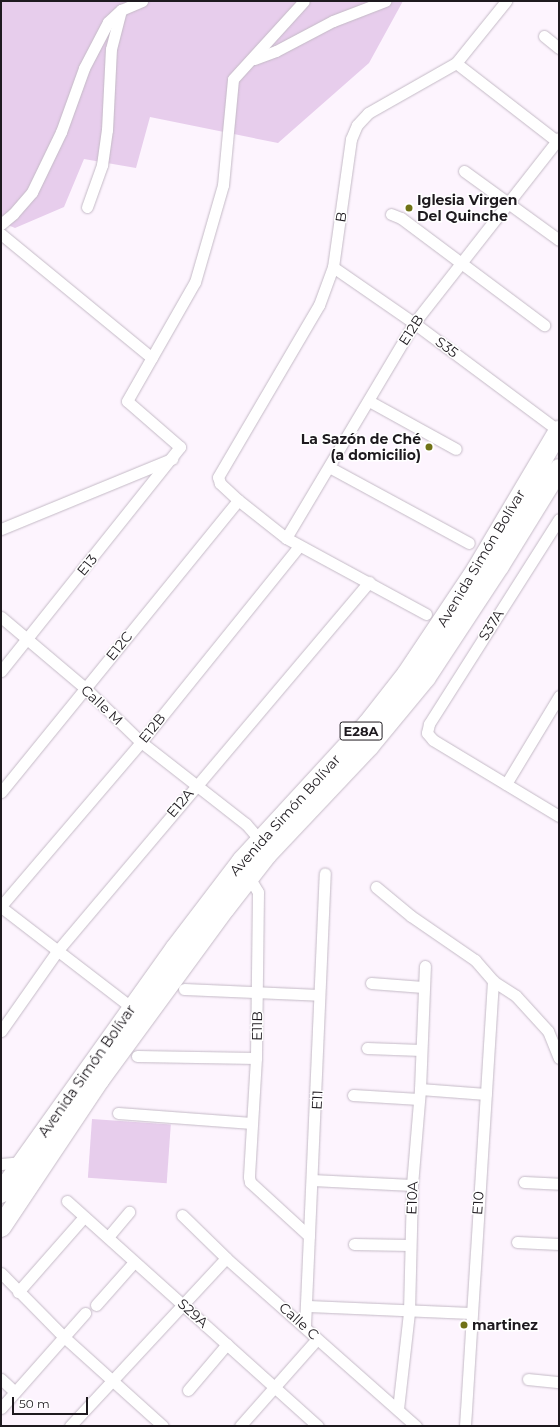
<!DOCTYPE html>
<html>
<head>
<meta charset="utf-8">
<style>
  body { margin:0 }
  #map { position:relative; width:560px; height:1427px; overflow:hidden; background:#fdf4fe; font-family:Montserrat,sans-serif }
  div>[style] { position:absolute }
  .green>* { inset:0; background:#e7cdec; transform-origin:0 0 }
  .roads { filter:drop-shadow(0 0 1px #c4bac6) drop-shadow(0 0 1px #c4bac6) }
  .street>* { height:11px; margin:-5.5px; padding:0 5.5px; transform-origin:5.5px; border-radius:5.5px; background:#fff }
  .highway>* { height:20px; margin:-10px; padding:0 10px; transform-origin:10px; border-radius:10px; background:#fff }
  .dots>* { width:11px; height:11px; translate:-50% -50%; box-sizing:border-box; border:2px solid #fff; border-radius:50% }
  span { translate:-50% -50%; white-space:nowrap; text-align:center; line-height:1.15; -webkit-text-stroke:3px #fff; paint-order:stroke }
  .shield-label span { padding:1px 3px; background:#fff; border:1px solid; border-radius:3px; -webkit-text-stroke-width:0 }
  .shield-label { font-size:13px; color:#1e1a1f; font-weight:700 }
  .poi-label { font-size:14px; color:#1e1a1f; font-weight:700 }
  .left { translate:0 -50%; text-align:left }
  .right { translate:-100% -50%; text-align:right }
  .street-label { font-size:14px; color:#1e1a1f }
  .frame { position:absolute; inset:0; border:2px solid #1e1a1f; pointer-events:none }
  .scale { position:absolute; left:12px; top:1397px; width:76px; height:18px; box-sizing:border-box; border:2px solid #1e1a1f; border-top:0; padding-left:5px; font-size:12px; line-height:14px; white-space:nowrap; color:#1e1a1f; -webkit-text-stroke:3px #fff; paint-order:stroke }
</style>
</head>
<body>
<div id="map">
  <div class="green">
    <div style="clip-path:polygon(1px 1px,403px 1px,369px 63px,278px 143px,150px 117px,136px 168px,84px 159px,64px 207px,15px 228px,1px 222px)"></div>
    <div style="left:92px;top:1119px;width:79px;height:59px;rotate:4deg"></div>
  </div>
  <div class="roads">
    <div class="street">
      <div style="left:544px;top:36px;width:19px;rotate:39deg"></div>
      <div style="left:254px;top:59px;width:23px;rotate:-20deg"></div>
      <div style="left:276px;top:51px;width:64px;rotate:-27.8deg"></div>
      <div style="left:333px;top:21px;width:56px;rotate:-21deg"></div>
      <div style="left:456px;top:63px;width:130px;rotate:37.8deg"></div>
      <div style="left:464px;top:171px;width:117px;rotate:36deg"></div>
      <div style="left:87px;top:207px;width:45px;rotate:-70.3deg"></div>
      <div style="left:102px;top:165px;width:35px;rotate:-82deg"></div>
      <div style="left:107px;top:130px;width:81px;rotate:-87.2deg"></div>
      <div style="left:111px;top:49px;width:40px;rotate:-75.6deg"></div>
      <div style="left:391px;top:214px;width:11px;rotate:22deg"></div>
      <div style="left:401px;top:218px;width:179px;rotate:36.8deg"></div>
      <div style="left:1px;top:224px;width:16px;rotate:-40deg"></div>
      <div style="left:13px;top:214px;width:29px;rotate:-49deg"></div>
      <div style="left:32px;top:192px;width:67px;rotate:-64.2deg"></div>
      <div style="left:61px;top:132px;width:68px;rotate:-70.2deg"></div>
      <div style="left:84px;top:68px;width:52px;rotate:-62.4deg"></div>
      <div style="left:108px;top:22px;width:18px;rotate:-43deg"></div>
      <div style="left:121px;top:10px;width:23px;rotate:-23deg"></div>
      <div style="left:1px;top:234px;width:195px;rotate:39.4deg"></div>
      <div style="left:333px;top:267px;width:98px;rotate:34.7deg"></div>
      <div style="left:414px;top:323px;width:181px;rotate:36.7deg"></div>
      <div style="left:369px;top:401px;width:99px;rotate:28.9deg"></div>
      <div style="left:329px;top:467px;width:159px;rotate:28.5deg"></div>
      <div style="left:559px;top:519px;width:243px;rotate:122.4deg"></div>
      <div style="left:429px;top:724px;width:9px;rotate:103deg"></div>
      <div style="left:427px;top:733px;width:9px;rotate:49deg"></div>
      <div style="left:433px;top:740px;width:147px;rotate:31.1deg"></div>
      <div style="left:1px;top:529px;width:185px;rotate:-22.3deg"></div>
      <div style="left:286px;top:538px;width:250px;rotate:-59.2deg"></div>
      <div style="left:414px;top:323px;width:235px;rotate:-51.9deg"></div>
      <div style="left:426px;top:614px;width:159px;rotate:-151.5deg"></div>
      <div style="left:286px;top:538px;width:61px;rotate:-141.6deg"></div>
      <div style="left:238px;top:500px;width:25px;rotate:-137deg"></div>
      <div style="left:220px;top:483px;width:6px;rotate:-108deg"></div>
      <div style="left:218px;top:477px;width:199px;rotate:-59.6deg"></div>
      <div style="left:319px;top:305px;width:40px;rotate:-69.8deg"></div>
      <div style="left:333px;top:267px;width:129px;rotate:-82deg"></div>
      <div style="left:351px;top:139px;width:15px;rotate:-67deg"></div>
      <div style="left:357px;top:125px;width:16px;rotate:-47deg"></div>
      <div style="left:368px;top:113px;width:101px;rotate:-29.6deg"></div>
      <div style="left:456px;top:63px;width:80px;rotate:-51.1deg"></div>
      <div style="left:1px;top:617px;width:110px;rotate:40.2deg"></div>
      <div style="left:85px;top:688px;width:78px;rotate:44deg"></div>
      <div style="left:141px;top:742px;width:133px;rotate:38deg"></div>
      <div style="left:246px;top:824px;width:21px;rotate:49deg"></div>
      <div style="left:1px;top:671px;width:287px;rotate:-51.4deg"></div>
      <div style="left:180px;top:447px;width:70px;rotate:-139deg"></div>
      <div style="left:127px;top:401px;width:137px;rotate:-60.3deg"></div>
      <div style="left:195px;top:282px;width:101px;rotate:-73.9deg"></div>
      <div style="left:223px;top:185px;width:106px;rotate:-84.6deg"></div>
      <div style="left:233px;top:79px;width:105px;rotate:-47.7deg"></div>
      <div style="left:506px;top:784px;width:103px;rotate:-58.9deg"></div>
      <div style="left:1px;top:792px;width:376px;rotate:-50.9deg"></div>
      <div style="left:249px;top:877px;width:17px;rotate:59deg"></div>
      <div style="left:258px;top:892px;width:166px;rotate:90.7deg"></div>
      <div style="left:256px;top:1058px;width:119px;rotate:93.4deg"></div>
      <div style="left:249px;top:1177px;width:5px;rotate:79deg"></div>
      <div style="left:250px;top:1182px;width:80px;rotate:42.5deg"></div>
      <div style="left:376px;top:887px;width:45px;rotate:39.6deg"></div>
      <div style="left:411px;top:916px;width:78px;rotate:34.5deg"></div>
      <div style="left:475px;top:960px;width:28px;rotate:49deg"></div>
      <div style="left:493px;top:981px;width:27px;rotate:33deg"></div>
      <div style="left:516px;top:996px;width:47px;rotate:47.6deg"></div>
      <div style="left:548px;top:1031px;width:29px;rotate:68deg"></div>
      <div style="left:1px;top:906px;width:216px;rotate:-49.5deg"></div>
      <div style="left:141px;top:742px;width:252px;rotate:-51.1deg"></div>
      <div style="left:1px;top:907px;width:165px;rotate:37.6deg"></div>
      <div style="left:371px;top:983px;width:52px;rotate:4.4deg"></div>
      <div style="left:184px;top:989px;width:135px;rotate:2.5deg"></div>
      <div style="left:1px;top:1031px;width:99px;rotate:-54.9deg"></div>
      <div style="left:58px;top:950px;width:482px;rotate:-49.8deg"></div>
      <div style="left:367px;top:1048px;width:54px;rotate:2.1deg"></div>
      <div style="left:137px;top:1056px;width:119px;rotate:1deg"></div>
      <div style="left:420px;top:1089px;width:66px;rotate:4.3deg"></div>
      <div style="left:353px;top:1095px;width:66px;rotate:3.5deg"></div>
      <div style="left:118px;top:1113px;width:134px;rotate:4.3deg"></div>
      <div style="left:1px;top:1164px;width:22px;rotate:-5deg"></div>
      <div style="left:312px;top:1180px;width:100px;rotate:2.9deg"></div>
      <div style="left:524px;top:1182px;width:35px;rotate:3deg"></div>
      <div style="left:67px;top:1201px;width:337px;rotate:41.9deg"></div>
      <div style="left:182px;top:1215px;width:62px;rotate:44.3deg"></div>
      <div style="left:226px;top:1258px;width:254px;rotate:41.5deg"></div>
      <div style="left:108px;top:1237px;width:33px;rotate:-50deg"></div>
      <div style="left:517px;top:1242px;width:42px;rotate:2.7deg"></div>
      <div style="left:354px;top:1244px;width:56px;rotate:1deg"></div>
      <div style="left:1px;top:1273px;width:90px;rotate:45.5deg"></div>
      <div style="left:64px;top:1337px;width:133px;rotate:42deg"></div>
      <div style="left:18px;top:1292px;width:100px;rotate:-48.7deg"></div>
      <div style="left:96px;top:1305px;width:57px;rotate:-48.5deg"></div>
      <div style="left:308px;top:1306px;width:163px;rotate:2.5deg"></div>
      <div style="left:305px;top:1326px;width:453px;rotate:-87.5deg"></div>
      <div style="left:1px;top:1379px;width:19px;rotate:43deg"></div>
      <div style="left:528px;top:1379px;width:31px;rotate:6deg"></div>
      <div style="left:188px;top:1390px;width:60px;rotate:-49.7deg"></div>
      <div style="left:1px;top:1408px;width:127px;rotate:-48.5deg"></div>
      <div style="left:398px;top:1409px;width:98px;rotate:-83.5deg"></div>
      <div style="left:409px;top:1312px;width:127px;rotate:-88.6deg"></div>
      <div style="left:412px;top:1185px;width:96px;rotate:-85.2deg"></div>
      <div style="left:420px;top:1089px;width:123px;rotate:-87.7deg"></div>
      <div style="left:70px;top:1426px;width:229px;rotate:-47.1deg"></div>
      <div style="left:240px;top:1426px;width:116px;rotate:-48.5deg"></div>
      <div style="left:465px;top:1426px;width:446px;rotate:-86.4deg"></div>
    </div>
    <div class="highway">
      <div style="left:1px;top:1193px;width:300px;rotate:-54.5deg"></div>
      <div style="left:175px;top:949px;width:111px;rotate:-52.7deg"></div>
      <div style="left:242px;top:861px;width:186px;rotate:-47.4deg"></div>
      <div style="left:368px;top:724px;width:63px;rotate:-52deg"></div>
      <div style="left:407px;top:674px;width:126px;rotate:-56.3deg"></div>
      <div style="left:477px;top:569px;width:161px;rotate:-59.3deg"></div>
      <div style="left:1px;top:1227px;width:177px;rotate:-56.3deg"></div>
      <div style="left:99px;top:1080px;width:213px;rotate:-53.8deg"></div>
      <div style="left:225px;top:908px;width:68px;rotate:-52.1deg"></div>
      <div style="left:267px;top:854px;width:149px;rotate:-46.6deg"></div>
      <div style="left:369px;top:746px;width:89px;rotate:-50.4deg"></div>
      <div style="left:426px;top:677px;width:133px;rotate:-56.7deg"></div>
      <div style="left:499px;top:566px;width:114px;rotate:-58.3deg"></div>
    </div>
  </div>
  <div class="dots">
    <div style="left:409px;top:208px;background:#707217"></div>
    <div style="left:429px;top:447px;background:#707217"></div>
    <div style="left:464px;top:1325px;background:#707217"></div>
  </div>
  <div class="shield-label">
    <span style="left:361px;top:731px">E28A</span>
  </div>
  <div class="poi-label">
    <span class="left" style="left:417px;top:208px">Iglesia Virgen<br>Del Quinche</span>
    <span class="right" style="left:421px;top:447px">La Sazón de Ché<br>(a domicilio)</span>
    <span class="left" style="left:472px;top:1325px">martinez</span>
  </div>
  <div class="street-label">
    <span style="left:341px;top:217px;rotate:-81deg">B</span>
    <span style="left:411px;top:330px;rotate:-57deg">E12B</span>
    <span style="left:447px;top:347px;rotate:37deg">S35</span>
    <span style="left:481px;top:558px;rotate:-59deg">Avenida Simón Bolívar</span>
    <span style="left:87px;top:565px;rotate:-51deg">E13</span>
    <span style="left:491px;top:625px;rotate:-58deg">S37A</span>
    <span style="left:119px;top:646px;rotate:-51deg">E12C</span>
    <span style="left:102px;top:705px;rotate:43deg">Calle M</span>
    <span style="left:152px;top:728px;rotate:-51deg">E12B</span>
    <span style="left:180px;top:803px;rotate:-50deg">E12A</span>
    <span style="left:285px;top:815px;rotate:-48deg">Avenida Simón Bolívar</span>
    <span style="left:257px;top:1026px;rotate:-89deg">E11B</span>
    <span style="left:87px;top:1071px;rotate:-55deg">Avenida Simón Bolívar</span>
    <span style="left:317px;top:1100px;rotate:-87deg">E11</span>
    <span style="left:412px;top:1198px;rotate:-88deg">E10A</span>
    <span style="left:478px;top:1203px;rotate:-86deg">E10</span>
    <span style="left:193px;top:1313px;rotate:42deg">S29A</span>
    <span style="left:299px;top:1321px;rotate:42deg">Calle C</span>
  </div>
  <div class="frame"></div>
  <div class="scale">50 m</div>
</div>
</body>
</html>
